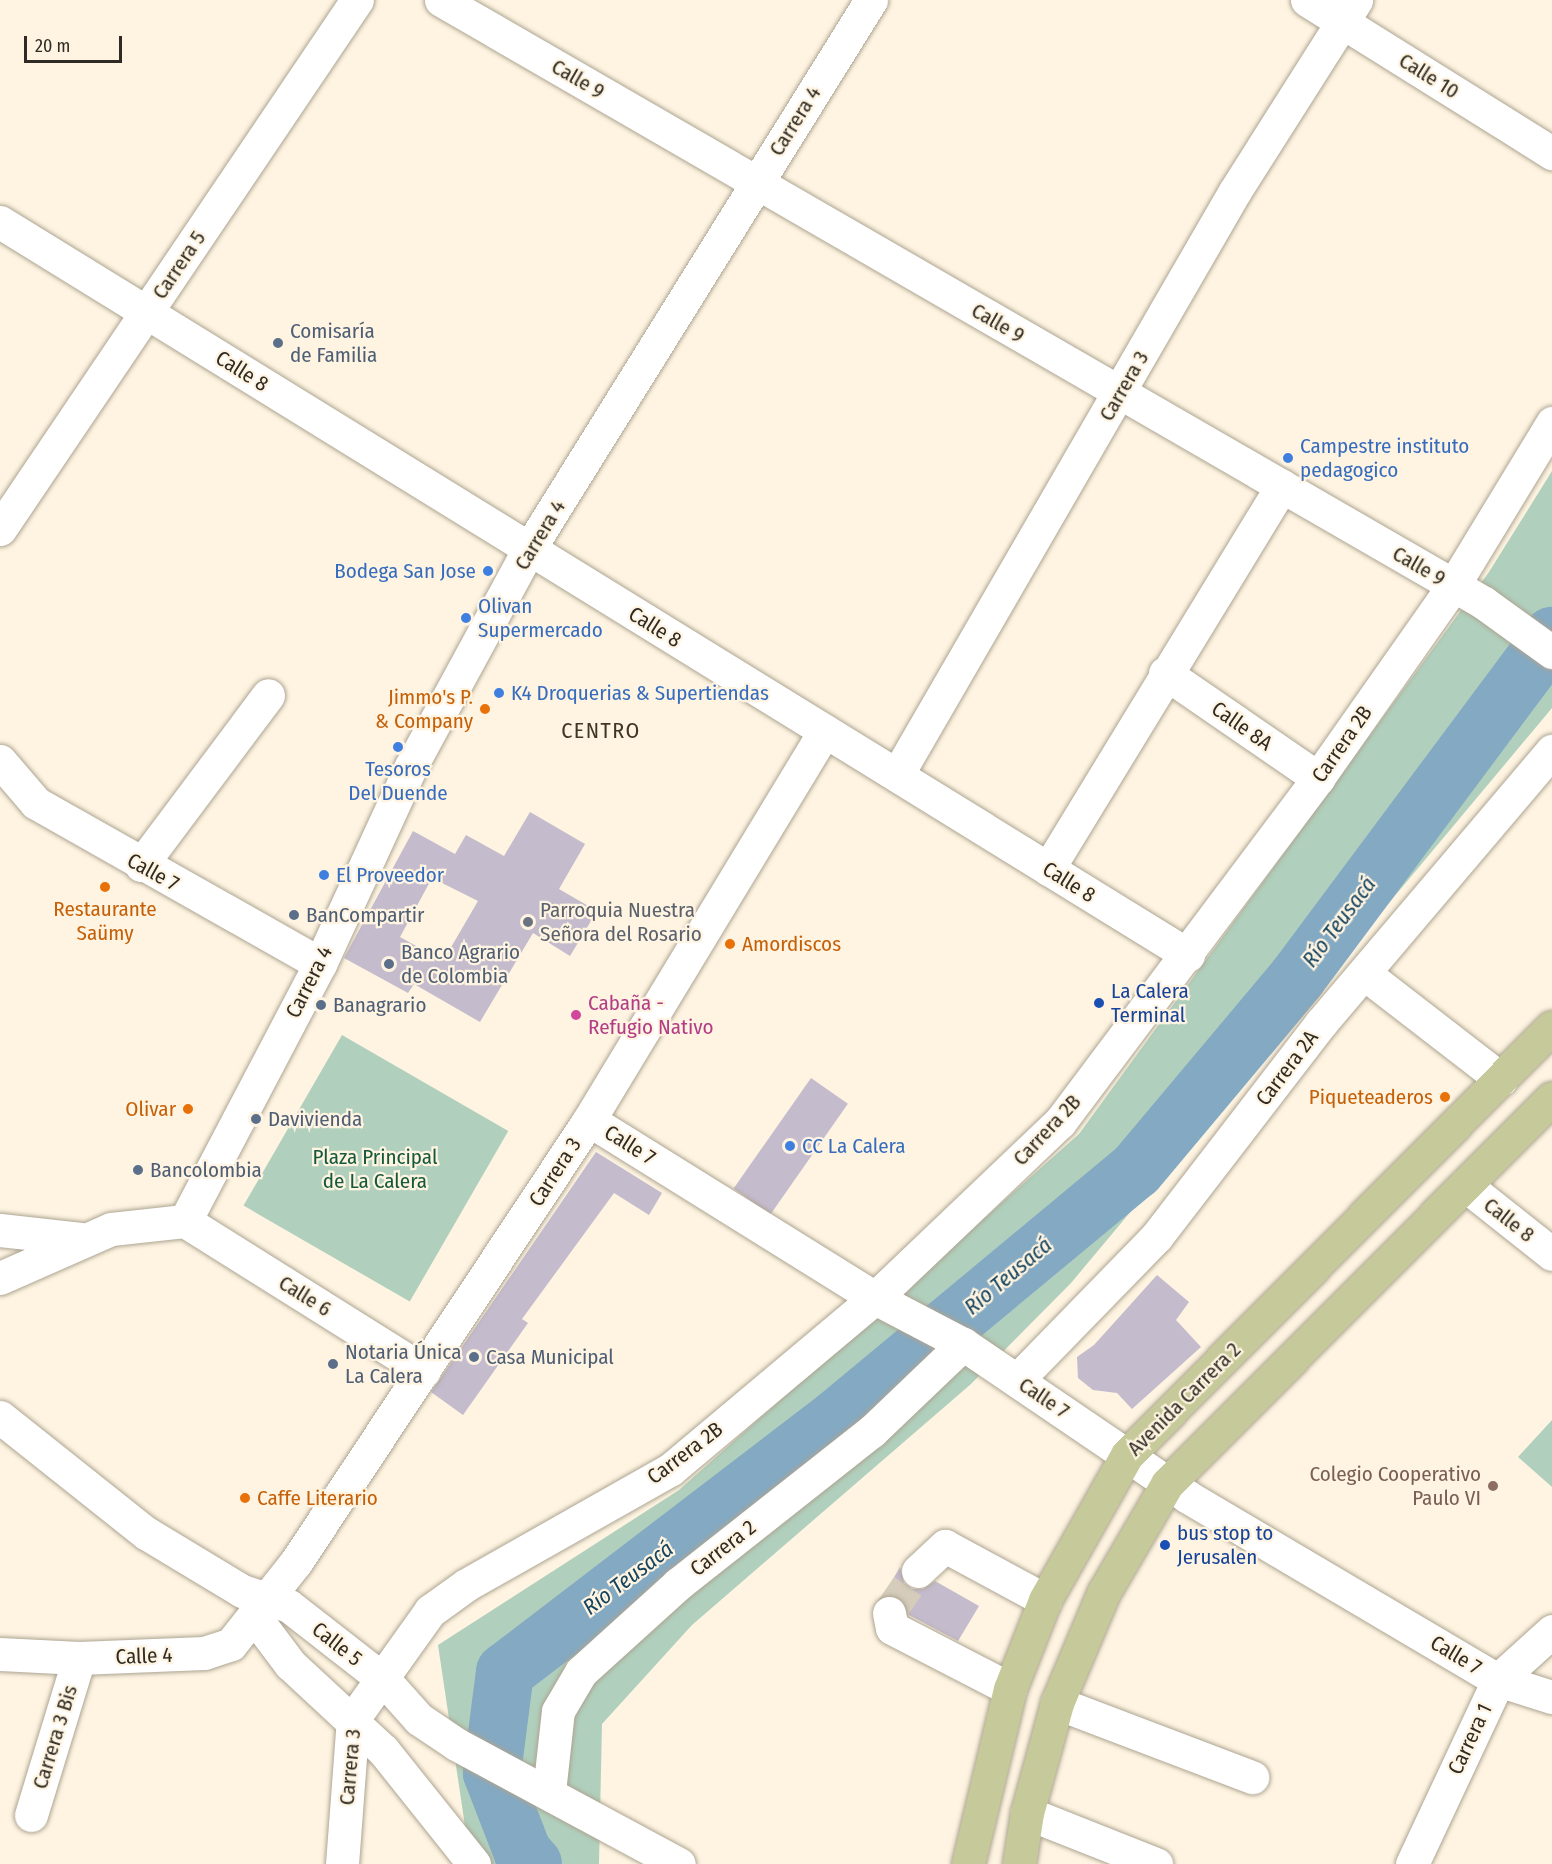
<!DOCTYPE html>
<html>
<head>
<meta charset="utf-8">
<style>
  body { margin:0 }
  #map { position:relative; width:1552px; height:1864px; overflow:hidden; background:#fef4e1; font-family:"Fira Sans Condensed",sans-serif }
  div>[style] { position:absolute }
  .green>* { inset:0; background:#b0d0bd; transform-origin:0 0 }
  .river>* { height:58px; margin:-29px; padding:0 29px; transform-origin:29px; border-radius:29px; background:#84a9c2 }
  .building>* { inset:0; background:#c4bbcd; transform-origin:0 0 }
  .minor-tunnel>* { height:33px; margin-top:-16.5px; transform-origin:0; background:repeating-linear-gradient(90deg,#d5ccbb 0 33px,transparent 0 49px) }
  .roads { filter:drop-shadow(0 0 2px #ada492) drop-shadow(0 0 2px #ada492) }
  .minor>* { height:33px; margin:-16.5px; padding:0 16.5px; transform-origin:16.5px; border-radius:16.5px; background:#fff }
  .major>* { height:33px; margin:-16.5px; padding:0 16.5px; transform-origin:16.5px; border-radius:16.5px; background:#c6c999 }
  .dots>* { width:16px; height:16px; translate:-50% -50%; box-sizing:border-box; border:3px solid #fef4e1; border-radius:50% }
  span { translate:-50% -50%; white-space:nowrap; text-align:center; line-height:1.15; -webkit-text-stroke:4.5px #fef4e1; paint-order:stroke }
  .street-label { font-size:21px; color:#2f2b24 }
  .service-label { font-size:21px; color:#4e5e75 }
  .left { translate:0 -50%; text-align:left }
  .shop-label { font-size:21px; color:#366cbe }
  .right { translate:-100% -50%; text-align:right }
  .food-label { font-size:21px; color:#c56008 }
  .worship-label { font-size:21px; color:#5b616d }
  .transit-label { font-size:21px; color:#164399 }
  .hotel-label { font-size:21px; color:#b23c85 }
  .park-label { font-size:21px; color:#14593b }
  .education-label { font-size:21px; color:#785e54 }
  .neighbourhood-label { font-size:22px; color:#3e3627; letter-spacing:1.5px }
  .water-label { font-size:22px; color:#16445f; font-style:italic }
  .scale { position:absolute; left:24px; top:36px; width:98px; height:27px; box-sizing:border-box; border:3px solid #2f2b24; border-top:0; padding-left:8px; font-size:18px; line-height:21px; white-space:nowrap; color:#2f2b24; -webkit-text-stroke:4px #fef4e1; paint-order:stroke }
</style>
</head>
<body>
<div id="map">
  <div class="green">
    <div style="clip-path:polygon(1552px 471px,1552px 708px,1071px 1283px,971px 1384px,692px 1625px,602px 1724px,599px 1864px,487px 1864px,465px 1826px,438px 1645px,679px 1490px,1079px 1134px,1489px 572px)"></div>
    <div style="left:342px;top:1035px;width:192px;height:197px;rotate:30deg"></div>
    <div style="clip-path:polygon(1552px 1420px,1552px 1487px,1518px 1457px)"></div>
  </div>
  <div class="river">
    <div style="left:533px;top:1864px;width:15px;rotate:-132deg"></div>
    <div style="left:523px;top:1853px;width:86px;rotate:-111.2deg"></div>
    <div style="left:492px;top:1773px;width:102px;rotate:-82.7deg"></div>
    <div style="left:505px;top:1672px;width:418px;rotate:-37.4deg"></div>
    <div style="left:837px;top:1418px;width:388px;rotate:-39.7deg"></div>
    <div style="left:1136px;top:1170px;width:251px;rotate:-50deg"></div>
    <div style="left:1297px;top:978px;width:427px;rotate:-53.3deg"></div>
  </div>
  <div class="building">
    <div style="clip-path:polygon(evenodd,530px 812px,585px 844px,559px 889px,597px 911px,570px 956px,533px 933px,480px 1022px,414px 984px,408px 993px,344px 958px,413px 831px,455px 854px,466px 835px,504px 856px,530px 812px,432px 878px,478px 901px,443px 961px,400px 937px,432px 878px)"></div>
    <div style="left:811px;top:1078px;width:45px;height:135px;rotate:35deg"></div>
    <div style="clip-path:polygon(596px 1152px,662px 1193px,649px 1215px,614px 1193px,522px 1319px,528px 1323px,463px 1415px,431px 1392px)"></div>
    <div style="clip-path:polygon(1157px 1275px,1189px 1302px,1176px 1320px,1201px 1347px,1132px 1409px,1117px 1393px,1093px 1390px,1078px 1378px,1077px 1357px,1094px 1345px)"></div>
    <div style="clip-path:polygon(900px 1567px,904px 1583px,912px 1589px,923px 1589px,935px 1581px,979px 1606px,958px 1641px,909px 1615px,896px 1596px,883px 1596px)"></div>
  </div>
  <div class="minor-tunnel">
    <div style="left:889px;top:1613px;width:51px;rotate:-55.4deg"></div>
  </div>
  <div class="roads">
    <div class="minor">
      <div style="left:441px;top:0;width:1205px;rotate:30.03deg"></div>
      <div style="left:1484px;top:603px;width:84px;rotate:35.8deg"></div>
      <div style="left:1307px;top:0;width:289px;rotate:32deg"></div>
      <div style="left:0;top:222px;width:1396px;rotate:31.67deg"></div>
      <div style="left:0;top:529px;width:638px;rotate:-55.99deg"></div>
      <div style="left:1165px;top:673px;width:186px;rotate:34.5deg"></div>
      <div style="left:0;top:761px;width:55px;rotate:49.4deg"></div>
      <div style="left:36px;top:803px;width:326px;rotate:29.5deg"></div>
      <div style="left:897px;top:775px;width:675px;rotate:-59.94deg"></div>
      <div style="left:1235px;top:191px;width:226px;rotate:-57.6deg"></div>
      <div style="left:141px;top:865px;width:212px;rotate:-53.2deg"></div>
      <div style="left:1048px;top:869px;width:449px;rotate:-58.6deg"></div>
      <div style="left:1365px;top:974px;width:172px;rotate:37.7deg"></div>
      <div style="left:589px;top:1120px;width:337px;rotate:31.9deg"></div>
      <div style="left:875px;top:1298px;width:99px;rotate:27.6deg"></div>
      <div style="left:963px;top:1344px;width:272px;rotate:34.2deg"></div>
      <div style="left:1188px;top:1497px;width:360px;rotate:30.6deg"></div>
      <div style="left:1498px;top:1680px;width:57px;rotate:17.5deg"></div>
      <div style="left:1465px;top:1185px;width:111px;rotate:38.4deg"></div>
      <div style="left:185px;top:1221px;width:290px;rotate:-62.3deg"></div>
      <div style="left:320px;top:964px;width:216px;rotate:-65.3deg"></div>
      <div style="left:410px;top:768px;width:249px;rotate:-61.5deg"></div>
      <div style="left:529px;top:549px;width:647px;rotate:-58.08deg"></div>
      <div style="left:185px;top:1221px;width:282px;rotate:32.1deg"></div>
      <div style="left:0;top:1230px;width:81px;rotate:6.3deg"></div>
      <div style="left:0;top:1278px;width:121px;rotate:-23.8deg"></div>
      <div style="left:111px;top:1229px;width:74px;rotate:-6.2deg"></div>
      <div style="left:1017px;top:1380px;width:201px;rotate:-45.8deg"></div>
      <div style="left:1157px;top:1236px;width:269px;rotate:-52.4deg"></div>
      <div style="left:1321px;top:1023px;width:357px;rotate:-49.7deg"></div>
      <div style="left:0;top:1417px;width:186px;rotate:38.5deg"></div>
      <div style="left:146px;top:1533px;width:112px;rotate:31.1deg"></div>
      <div style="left:242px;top:1591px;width:49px;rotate:17.7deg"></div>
      <div style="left:289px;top:1606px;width:122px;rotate:38deg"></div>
      <div style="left:385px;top:1681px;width:51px;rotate:48.2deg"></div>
      <div style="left:419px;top:1719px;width:45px;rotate:34deg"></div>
      <div style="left:456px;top:1744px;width:253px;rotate:28.3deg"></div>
      <div style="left:918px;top:1571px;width:37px;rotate:-43deg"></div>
      <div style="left:945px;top:1546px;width:114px;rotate:28.4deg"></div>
      <div style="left:889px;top:1613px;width:15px;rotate:79deg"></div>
      <div style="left:892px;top:1628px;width:133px;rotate:27.3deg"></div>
      <div style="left:254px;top:1616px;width:60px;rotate:53.1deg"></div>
      <div style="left:290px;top:1664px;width:127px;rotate:42.8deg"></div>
      <div style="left:383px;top:1750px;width:146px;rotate:51.4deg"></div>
      <div style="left:0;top:1654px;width:79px;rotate:2.9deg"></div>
      <div style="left:79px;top:1658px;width:125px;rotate:-2.3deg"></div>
      <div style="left:204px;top:1653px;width:28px;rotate:-18deg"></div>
      <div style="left:231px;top:1644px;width:105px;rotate:-51.6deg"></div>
      <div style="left:296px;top:1562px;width:530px;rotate:-56.46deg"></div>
      <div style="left:589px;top:1120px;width:455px;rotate:-58.8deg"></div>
      <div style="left:1057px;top:1703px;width:209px;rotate:20.8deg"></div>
      <div style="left:549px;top:1792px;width:81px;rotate:-83.7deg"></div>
      <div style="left:558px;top:1711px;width:45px;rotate:-59.5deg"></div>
      <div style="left:581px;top:1672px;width:131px;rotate:-42.2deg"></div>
      <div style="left:678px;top:1584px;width:247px;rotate:-38.3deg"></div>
      <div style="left:872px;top:1431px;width:126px;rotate:-43.7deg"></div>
      <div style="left:1027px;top:1813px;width:139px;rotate:21.6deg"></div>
      <div style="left:31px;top:1815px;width:164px;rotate:-73deg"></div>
      <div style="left:342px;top:1864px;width:145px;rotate:-85.7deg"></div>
      <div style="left:353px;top:1719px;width:133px;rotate:-54.5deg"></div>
      <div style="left:430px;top:1611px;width:44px;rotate:-35.8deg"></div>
      <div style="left:466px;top:1585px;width:236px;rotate:-29.5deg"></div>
      <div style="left:671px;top:1469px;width:266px;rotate:-40deg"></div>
      <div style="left:875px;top:1298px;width:255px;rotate:-43.6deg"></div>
      <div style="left:1060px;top:1122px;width:430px;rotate:-53.1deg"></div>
      <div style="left:1318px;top:778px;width:235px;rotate:-54.9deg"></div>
      <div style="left:1453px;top:586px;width:191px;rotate:-58.7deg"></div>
      <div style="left:1412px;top:1864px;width:203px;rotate:-64.9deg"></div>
      <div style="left:1498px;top:1680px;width:73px;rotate:-42.2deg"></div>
    </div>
    <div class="major">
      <div style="left:968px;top:1864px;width:180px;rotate:-76.5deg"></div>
      <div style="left:1010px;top:1689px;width:96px;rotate:-68.5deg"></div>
      <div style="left:1045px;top:1600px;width:167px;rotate:-60.5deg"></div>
      <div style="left:1127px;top:1455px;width:603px;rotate:-45.2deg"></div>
      <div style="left:1019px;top:1864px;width:52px;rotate:-81.1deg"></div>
      <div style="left:1027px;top:1813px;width:114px;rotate:-74.7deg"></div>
      <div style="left:1057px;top:1703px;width:121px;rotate:-67.1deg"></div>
      <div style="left:1104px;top:1592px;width:125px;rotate:-59.7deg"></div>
      <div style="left:1167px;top:1484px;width:545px;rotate:-45.07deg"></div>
    </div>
  </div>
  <div class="dots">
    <div style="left:278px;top:343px;background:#5c6f8a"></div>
    <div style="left:1288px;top:458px;background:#3f7fe0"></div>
    <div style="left:488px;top:571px;background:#3f7fe0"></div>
    <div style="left:466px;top:618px;background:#3f7fe0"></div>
    <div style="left:499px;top:693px;background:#3f7fe0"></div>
    <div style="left:485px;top:709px;background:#e8710a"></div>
    <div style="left:398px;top:747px;background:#3f7fe0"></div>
    <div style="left:324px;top:875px;background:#3f7fe0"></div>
    <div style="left:105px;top:887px;background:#e8710a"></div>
    <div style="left:294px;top:915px;background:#5c6f8a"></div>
    <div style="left:528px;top:922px;background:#6b7280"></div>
    <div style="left:730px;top:944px;background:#e8710a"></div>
    <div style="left:389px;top:964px;background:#5c6f8a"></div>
    <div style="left:1099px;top:1003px;background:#1a4fb4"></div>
    <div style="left:321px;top:1005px;background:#5c6f8a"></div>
    <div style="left:576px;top:1015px;background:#d1479c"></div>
    <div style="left:1445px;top:1097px;background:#e8710a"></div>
    <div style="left:188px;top:1109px;background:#e8710a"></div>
    <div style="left:256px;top:1119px;background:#5c6f8a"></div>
    <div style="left:790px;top:1146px;background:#3f7fe0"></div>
    <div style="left:138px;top:1170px;background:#5c6f8a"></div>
    <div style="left:474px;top:1357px;background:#5c6f8a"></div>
    <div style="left:333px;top:1364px;background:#5c6f8a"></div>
    <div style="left:1493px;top:1486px;background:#8d6e63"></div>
    <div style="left:245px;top:1498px;background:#e8710a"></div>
    <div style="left:1165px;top:1545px;background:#1a4fb4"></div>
  </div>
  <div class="street-label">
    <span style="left:1429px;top:76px;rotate:32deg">Calle 10</span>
    <span style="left:578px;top:79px;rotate:30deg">Calle 9</span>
    <span style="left:795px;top:121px;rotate:-58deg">Carrera 4</span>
    <span style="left:179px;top:265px;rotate:-56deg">Carrera 5</span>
    <span style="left:998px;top:323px;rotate:30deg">Calle 9</span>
    <span style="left:242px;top:371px;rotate:32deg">Calle 8</span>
    <span style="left:1124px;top:386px;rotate:-60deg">Carrera 3</span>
    <span style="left:540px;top:535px;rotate:-59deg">Carrera 4</span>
    <span style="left:1419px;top:566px;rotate:30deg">Calle 9</span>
    <span style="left:655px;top:627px;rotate:32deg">Calle 8</span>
    <span style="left:1242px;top:726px;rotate:35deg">Calle 8A</span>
    <span style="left:1342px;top:744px;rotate:-55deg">Carrera 2B</span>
    <span style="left:153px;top:872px;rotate:29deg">Calle 7</span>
    <span style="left:1069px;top:882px;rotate:32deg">Calle 8</span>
    <span style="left:309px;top:982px;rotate:-63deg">Carrera 4</span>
    <span style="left:1287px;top:1068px;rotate:-53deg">Carrera 2A</span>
    <span style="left:1047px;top:1130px;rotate:-47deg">Carrera 2B</span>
    <span style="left:630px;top:1145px;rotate:32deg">Calle 7</span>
    <span style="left:555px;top:1172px;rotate:-57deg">Carrera 3</span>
    <span style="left:1509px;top:1220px;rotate:38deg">Calle 8</span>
    <span style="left:305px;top:1296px;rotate:32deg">Calle 6</span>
    <span style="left:1044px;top:1398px;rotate:34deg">Calle 7</span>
    <span style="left:1184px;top:1399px;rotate:-45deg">Avenida Carrera 2</span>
    <span style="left:685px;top:1453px;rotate:-37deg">Carrera 2B</span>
    <span style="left:723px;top:1548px;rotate:-38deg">Carrera 2</span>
    <span style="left:337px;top:1644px;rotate:38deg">Calle 5</span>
    <span style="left:1456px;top:1655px;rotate:31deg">Calle 7</span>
    <span style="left:144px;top:1656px;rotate:-2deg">Calle 4</span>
    <span style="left:55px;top:1737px;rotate:-73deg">Carrera 3 Bis</span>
    <span style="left:1470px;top:1739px;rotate:-65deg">Carrera 1</span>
    <span style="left:350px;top:1767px;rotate:-85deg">Carrera 3</span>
  </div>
  <div class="service-label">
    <span class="left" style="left:290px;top:343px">Comisaría<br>de Familia</span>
    <span class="left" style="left:306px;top:915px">BanCompartir</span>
    <span class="left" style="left:401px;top:964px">Banco Agrario<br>de Colombia</span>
    <span class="left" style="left:333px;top:1005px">Banagrario</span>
    <span class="left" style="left:268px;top:1119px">Davivienda</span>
    <span class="left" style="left:150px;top:1170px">Bancolombia</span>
    <span class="left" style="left:345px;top:1364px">Notaria Única<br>La Calera</span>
    <span class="left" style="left:486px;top:1357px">Casa Municipal</span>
  </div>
  <div class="shop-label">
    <span class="left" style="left:1300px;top:458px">Campestre instituto<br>pedagogico</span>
    <span class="right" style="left:476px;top:571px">Bodega San Jose</span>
    <span class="left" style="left:478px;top:618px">Olivan<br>Supermercado</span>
    <span class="left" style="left:511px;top:693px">K4 Droquerias &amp; Supertiendas</span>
    <span style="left:398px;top:781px">Tesoros<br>Del Duende</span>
    <span class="left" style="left:336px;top:875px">El Proveedor</span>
    <span class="left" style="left:802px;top:1146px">CC La Calera</span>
  </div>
  <div class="food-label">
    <span class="right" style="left:473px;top:709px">Jimmo's P.<br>&amp; Company</span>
    <span style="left:105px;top:921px">Restaurante<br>Saümy</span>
    <span class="left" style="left:742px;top:944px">Amordiscos</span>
    <span class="right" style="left:1433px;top:1097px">Piqueteaderos</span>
    <span class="right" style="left:176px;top:1109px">Olivar</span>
    <span class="left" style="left:257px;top:1498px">Caffe Literario</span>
  </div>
  <div class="worship-label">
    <span class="left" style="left:540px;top:922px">Parroquia Nuestra<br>Señora del Rosario</span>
  </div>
  <div class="transit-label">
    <span class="left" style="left:1111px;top:1003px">La Calera<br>Terminal</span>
    <span class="left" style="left:1177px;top:1545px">bus stop to<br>Jerusalen</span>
  </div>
  <div class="hotel-label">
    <span class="left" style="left:588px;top:1015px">Cabaña -<br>Refugio Nativo</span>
  </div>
  <div class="park-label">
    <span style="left:375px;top:1169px">Plaza Principal<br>de La Calera</span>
  </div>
  <div class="education-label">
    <span class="right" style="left:1481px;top:1486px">Colegio Cooperativo<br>Paulo VI</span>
  </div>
  <div class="neighbourhood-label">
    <span style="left:601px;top:731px">CENTRO</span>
  </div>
  <div class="water-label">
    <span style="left:1339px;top:922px;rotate:-53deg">Río Teusacá</span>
    <span style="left:1008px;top:1276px;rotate:-40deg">Río Teusacá</span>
    <span style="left:628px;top:1578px;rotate:-37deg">Río Teusacá</span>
  </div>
  <div class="scale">20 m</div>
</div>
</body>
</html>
